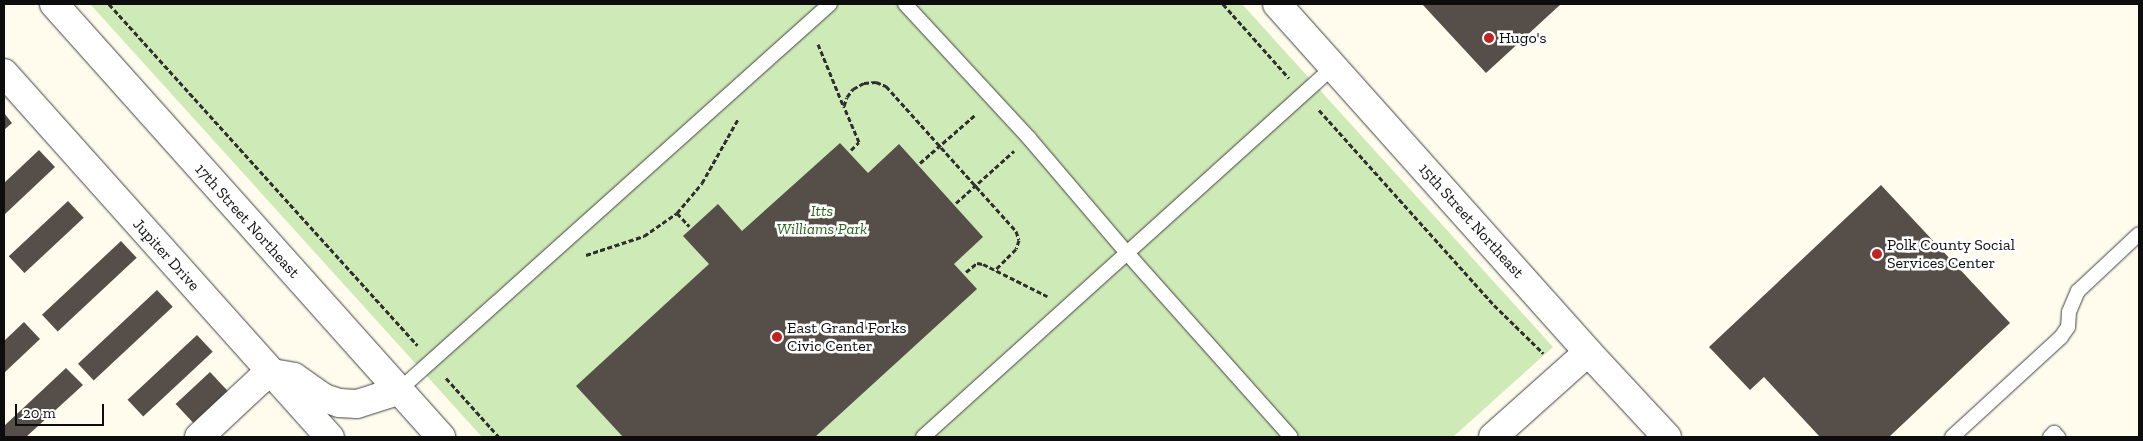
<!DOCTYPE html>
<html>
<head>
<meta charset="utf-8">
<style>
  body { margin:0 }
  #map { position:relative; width:2143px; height:441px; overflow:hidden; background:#fffced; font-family:"Zilla Slab",serif }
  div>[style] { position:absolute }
  .green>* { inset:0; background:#ceeab6 }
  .building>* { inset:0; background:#564f49; transform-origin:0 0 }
  .path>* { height:3px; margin-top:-1.5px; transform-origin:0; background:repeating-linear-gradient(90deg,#2f2f2f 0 5px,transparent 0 7.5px) }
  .roads { filter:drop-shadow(0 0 1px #404040) drop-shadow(0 0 1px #404040) }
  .service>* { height:14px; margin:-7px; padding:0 7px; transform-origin:7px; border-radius:7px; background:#fff }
  .minor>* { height:28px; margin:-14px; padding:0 14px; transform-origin:14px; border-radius:14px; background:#fff }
  .dots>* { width:14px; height:14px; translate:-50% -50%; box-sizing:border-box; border:2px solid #fff; border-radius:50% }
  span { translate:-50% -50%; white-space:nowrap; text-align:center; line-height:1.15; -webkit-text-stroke:5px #fff; paint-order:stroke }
  .poi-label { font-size:16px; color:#0d0d0d }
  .left { translate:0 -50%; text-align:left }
  .park-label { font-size:16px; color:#28661c; font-style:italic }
  .street-label { font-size:16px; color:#0d0d0d }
  .frame { position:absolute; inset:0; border:5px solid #0d0d0d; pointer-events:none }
  .scale { position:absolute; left:15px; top:404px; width:89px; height:22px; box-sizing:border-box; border:2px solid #0d0d0d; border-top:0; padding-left:6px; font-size:15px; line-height:18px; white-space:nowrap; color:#0d0d0d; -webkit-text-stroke:4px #fff; paint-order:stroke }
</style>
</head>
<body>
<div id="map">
  <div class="green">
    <div style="clip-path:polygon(90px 4px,1242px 4px,1553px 347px,1453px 437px,482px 437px)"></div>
  </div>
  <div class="building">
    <div style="clip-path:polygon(1422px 4px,1561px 4px,1486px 73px)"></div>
    <div style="clip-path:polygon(4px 113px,12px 123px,4px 130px)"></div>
    <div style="clip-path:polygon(840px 143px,868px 173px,899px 144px,983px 237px,954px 264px,977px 289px,815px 437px,623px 437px,576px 386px,709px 264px,683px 236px,718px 204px,742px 231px)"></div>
    <div style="clip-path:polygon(39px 150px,55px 167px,4px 215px,4px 183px)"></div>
    <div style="clip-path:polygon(1881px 185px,2010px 323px,1889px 437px,1820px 437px,1764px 377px,1750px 390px,1709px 347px)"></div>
    <div style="left:68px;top:201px;width:23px;height:81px;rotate:47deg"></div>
    <div style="left:121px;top:241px;width:23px;height:108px;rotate:47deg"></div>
    <div style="left:157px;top:290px;width:23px;height:108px;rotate:47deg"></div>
    <div style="clip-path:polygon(24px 322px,40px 339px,4px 373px,4px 341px)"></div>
    <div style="left:197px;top:335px;width:23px;height:95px;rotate:47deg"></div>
    <div style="clip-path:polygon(66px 368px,83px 385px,26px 437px,4px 437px,4px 426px)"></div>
    <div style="left:210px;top:372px;width:26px;height:47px;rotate:47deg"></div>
  </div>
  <div class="path">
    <div style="left:109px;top:4px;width:460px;rotate:47.9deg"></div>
    <div style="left:1223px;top:4px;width:99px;rotate:48.3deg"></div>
    <div style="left:818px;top:44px;width:66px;rotate:67.7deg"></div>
    <div style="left:1319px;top:110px;width:262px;rotate:48.1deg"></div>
    <div style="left:1494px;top:305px;width:69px;rotate:44.4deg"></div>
    <div style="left:851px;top:150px;width:11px;rotate:-45deg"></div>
    <div style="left:859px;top:142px;width:39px;rotate:-113deg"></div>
    <div style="left:844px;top:106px;width:9px;rotate:-72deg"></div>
    <div style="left:847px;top:97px;width:10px;rotate:-53deg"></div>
    <div style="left:853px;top:89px;width:13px;rotate:-29deg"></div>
    <div style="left:864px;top:83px;width:12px;rotate:-5deg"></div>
    <div style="left:876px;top:82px;width:11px;rotate:22deg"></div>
    <div style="left:886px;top:86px;width:195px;rotate:48.1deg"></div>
    <div style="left:1016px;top:231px;width:9px;rotate:72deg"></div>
    <div style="left:1019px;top:240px;width:9px;rotate:108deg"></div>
    <div style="left:1016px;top:249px;width:30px;rotate:135deg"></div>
    <div style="left:920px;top:163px;width:74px;rotate:-41.2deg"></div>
    <div style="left:956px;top:203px;width:78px;rotate:-41.9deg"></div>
    <div style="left:677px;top:213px;width:18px;rotate:47deg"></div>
    <div style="left:586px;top:255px;width:61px;rotate:-18.1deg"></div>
    <div style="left:644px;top:236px;width:40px;rotate:-34.9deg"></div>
    <div style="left:677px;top:213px;width:39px;rotate:-50deg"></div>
    <div style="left:702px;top:183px;width:73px;rotate:-60.6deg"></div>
    <div style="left:966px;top:272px;width:14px;rotate:-39deg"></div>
    <div style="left:977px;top:263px;width:6px;rotate:9deg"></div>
    <div style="left:983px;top:264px;width:72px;rotate:26.6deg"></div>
    <div style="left:446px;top:378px;width:79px;rotate:48.1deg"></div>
  </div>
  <div class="roads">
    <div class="service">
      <div style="left:905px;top:4px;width:183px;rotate:47.2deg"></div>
      <div style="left:1029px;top:138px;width:151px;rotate:49.6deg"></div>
      <div style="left:1127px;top:253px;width:246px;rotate:48.3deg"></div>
      <div style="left:398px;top:391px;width:580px;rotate:-41.86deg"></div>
      <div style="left:923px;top:437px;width:552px;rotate:-42.06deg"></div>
      <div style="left:1952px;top:437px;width:148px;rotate:-42.5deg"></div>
      <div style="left:2061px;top:337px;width:12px;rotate:-55deg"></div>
      <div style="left:2068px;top:327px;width:15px;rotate:-86deg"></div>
      <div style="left:2069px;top:312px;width:23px;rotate:-67deg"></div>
      <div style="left:2078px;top:291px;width:83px;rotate:-43.1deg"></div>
      <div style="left:2050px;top:437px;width:6px;rotate:-45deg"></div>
      <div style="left:2054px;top:433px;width:6px;rotate:45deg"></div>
    </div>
    <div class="minor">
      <div style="left:54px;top:4px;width:581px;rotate:48.21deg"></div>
      <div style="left:1277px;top:4px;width:467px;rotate:48.2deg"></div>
      <div style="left:1588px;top:352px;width:116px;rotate:47.1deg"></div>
      <div style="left:4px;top:73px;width:489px;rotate:48.2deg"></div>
      <div style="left:199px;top:437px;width:82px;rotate:-43deg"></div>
      <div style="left:259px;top:381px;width:15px;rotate:-32deg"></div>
      <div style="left:272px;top:373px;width:22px;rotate:10deg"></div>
      <div style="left:294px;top:377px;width:37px;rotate:35deg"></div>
      <div style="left:324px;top:398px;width:16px;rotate:18deg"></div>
      <div style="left:339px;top:403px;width:18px;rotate:3deg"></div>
      <div style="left:357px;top:404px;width:43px;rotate:-17.6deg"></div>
      <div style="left:1493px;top:437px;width:127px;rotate:-41.8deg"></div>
    </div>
  </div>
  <div class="dots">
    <div style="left:1489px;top:38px;background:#bf2322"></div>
    <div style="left:1877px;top:254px;background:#bf2322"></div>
    <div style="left:777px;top:337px;background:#bf2322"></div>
  </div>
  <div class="poi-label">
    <span class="left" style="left:1499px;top:38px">Hugo's</span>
    <span class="left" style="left:1887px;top:254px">Polk County Social<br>Services Center</span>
    <span class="left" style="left:787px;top:337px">East Grand Forks<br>Civic Center</span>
  </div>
  <div class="park-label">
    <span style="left:822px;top:220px">Itts<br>Williams Park</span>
  </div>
  <div class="street-label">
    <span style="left:247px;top:221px;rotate:48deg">17th Street Northeast</span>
    <span style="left:1471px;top:221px;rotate:48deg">15th Street Northeast</span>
    <span style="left:166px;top:255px;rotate:48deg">Jupiter Drive</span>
  </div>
  <div class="frame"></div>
  <div class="scale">20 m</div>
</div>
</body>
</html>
